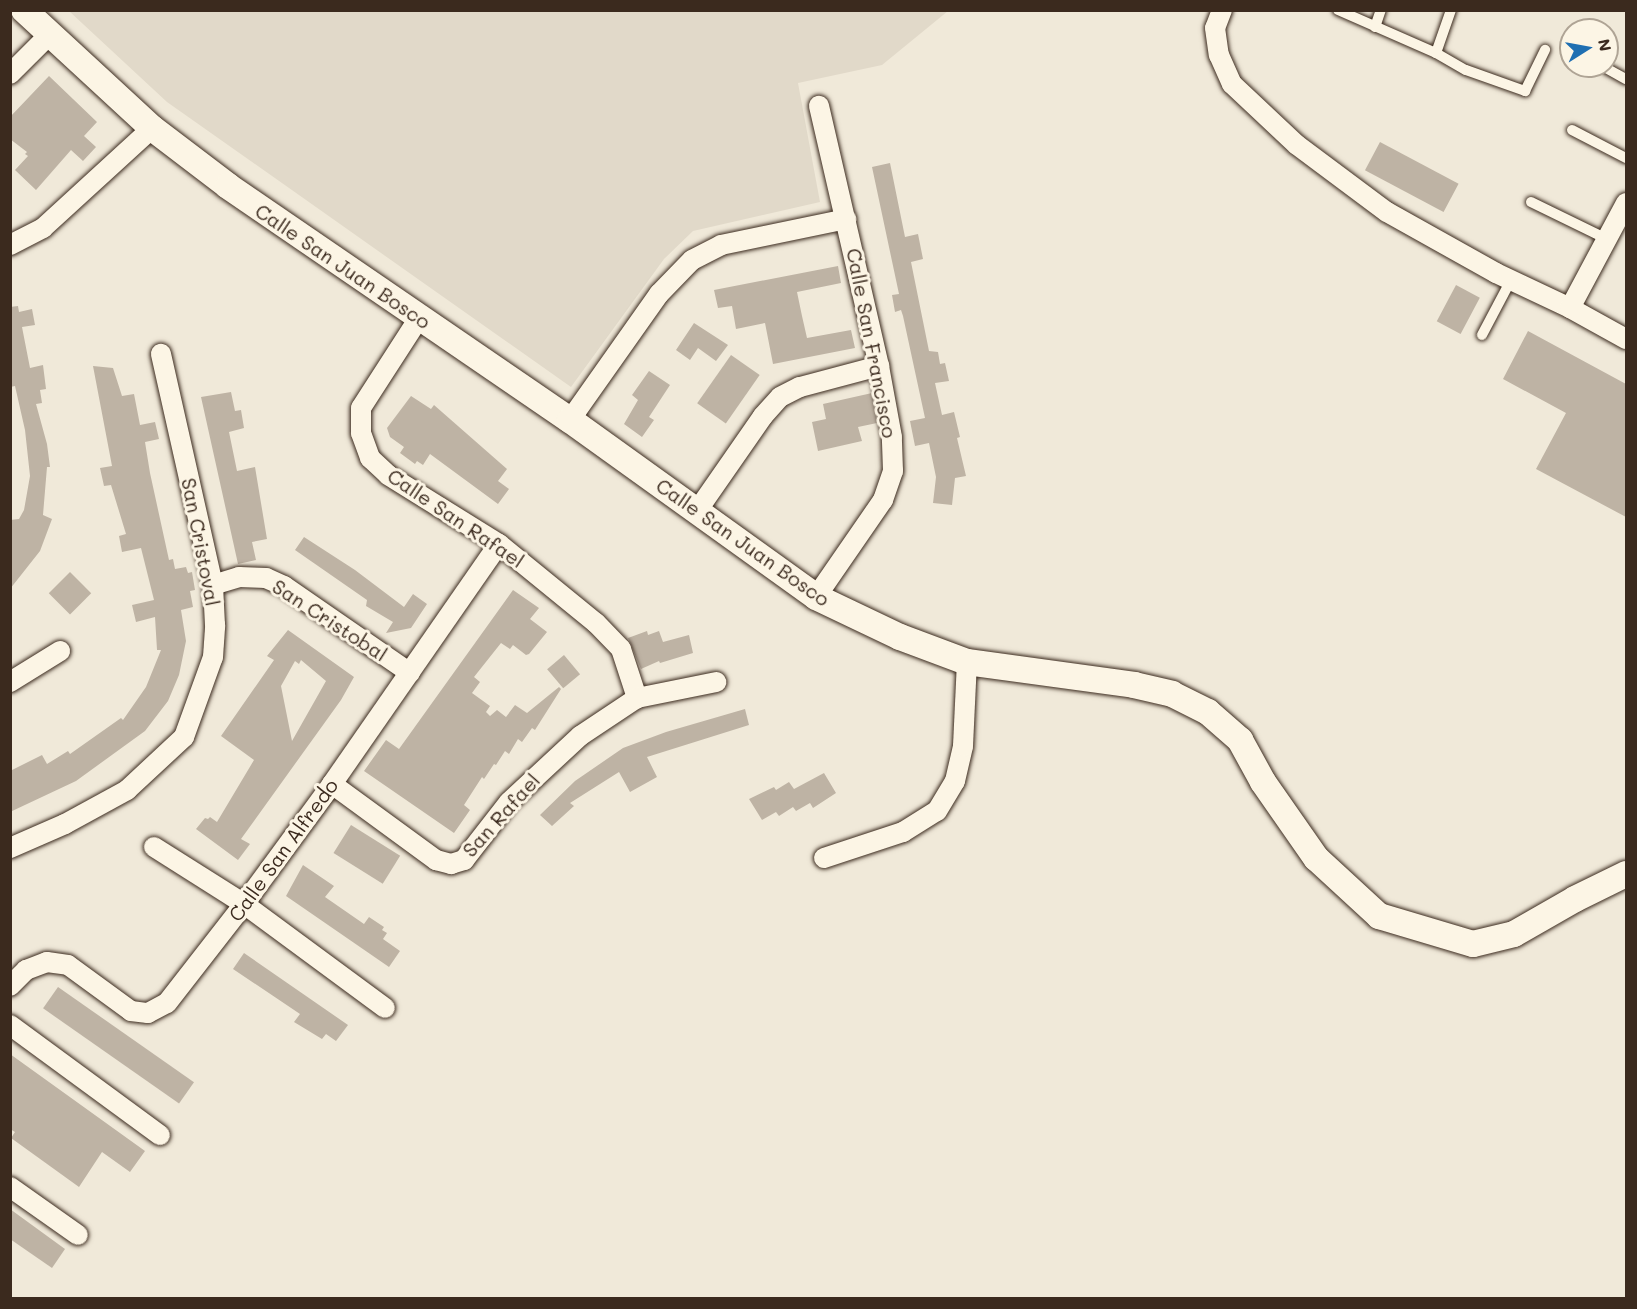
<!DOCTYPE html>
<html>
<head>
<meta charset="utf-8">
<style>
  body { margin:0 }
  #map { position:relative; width:1637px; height:1309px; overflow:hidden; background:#f0e9d9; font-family:Mali,sans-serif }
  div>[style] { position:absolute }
  .built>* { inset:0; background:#e1d9c9 }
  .building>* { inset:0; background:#beb3a4; transform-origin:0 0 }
  .roads { filter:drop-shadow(0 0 2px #3b2a1e) drop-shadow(0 0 2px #3b2a1e) }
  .service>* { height:10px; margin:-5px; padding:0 5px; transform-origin:5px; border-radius:5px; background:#fcf5e5 }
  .minor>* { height:20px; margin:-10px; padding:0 10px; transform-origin:10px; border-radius:10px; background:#fcf5e5 }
  .tertiary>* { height:26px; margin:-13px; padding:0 13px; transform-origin:13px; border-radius:13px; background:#fcf5e5 }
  span { translate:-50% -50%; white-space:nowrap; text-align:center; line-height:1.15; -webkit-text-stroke:6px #fcf5e5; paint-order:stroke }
  .street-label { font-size:20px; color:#3b2a1e }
  .frame { position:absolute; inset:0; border:12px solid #3b2a1e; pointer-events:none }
  .north { position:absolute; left:1559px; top:18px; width:60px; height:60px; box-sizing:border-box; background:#fcf5e5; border:2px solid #afa495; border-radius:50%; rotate:79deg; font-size:16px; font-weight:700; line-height:24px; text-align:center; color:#3b2a1e }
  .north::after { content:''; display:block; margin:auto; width:21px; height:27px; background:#1f6fb2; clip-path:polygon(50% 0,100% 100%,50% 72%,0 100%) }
</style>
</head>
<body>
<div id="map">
  <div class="built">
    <div style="clip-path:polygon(69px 11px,948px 11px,882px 65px,798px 83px,820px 202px,693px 231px,664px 259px,571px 387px,167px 102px)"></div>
  </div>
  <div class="building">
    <div style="clip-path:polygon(49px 76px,97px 122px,84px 136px,96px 147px,83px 161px,71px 150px,36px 190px,15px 170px,28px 156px,25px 154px,27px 152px,10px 139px,10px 117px)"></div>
    <div style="left:1380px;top:142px;width:89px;height:32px;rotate:28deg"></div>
    <div style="clip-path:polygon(890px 163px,905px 237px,918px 234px,923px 259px,911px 262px,929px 351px,938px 352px,940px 364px,945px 363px,949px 381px,935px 383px,942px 415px,954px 412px,960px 437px,957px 438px,966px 476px,955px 478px,952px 505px,933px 503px,936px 477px,929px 443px,915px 446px,910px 421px,925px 418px,903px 316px,901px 310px,895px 312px,892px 295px,899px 294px,872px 167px)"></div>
    <div style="clip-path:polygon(838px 266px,841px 283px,797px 292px,802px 316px,807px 338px,851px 330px,855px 348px,773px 364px,765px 323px,736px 329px,732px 306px,718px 308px,714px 290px)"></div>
    <div style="left:1456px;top:285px;width:27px;height:41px;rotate:28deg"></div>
    <div style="clip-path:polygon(18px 306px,19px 312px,32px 309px,35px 325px,22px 327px,30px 368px,43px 365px,46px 389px,40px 390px,42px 403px,36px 404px,47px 444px,50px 467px,47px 467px,43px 515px,52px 519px,40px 551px,10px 589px,10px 520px,19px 519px,24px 510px,30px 476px,25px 430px,15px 386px,10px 387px,10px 307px)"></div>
    <div style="clip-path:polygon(694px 323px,728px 345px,716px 361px,698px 348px,690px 360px,676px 350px)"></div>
    <div style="clip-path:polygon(1528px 331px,1626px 384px,1626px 517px,1536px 469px,1566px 413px,1503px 379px)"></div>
    <div style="left:731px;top:355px;width:35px;height:59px;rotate:35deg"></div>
    <div style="clip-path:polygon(93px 366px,113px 368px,122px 396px,134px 394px,140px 425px,155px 422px,159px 439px,145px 442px,150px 473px,169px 560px,173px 559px,175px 569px,186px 567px,188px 573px,192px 572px,195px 590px,190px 591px,193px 607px,181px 610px,186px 641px,179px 675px,168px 701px,145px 731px,76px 781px,10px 812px,10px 771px,42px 755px,47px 764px,68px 751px,70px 754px,121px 718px,123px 720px,146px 687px,161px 650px,157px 650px,155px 617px,136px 622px,132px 605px,154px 600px,141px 548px,122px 552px,119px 536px,126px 534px,111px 485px,104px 486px,100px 468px,112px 466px)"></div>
    <div style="clip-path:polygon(649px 371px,670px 385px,649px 417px,654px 420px,642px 437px,624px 424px,638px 400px,632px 395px)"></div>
    <div style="clip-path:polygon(231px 392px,235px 411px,241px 410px,244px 428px,229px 432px,237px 471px,255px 467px,267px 539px,252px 542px,256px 560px,238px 564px,201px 397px)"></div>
    <div style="clip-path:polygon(872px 393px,877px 423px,858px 427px,862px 441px,818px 451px,812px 422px,826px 419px,823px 404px)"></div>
    <div style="clip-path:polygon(411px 396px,431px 409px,434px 405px,507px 469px,498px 481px,509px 489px,498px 504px,430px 454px,423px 465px,417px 461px,415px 464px,400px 453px,404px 447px,390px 437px,387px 428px)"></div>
    <div style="clip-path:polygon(304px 537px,355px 570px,404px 607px,413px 594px,427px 604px,411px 628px,386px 633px,393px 622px,366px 606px,367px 600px,295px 550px)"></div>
    <div style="left:70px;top:572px;width:30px;height:30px;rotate:45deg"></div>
    <div style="clip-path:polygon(513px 590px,539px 608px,530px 619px,547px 632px,529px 654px,526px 655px,513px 645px,510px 649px,501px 643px,474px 677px,480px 682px,472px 693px,490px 706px,486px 712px,490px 716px,497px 710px,506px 717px,515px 705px,527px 713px,559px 687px,561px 689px,535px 730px,532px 728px,522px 742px,518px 739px,509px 754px,505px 751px,496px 765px,494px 764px,484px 779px,482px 777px,464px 805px,470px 810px,454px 833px,364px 771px,386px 740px,399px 749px)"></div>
    <div style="clip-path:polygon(evenodd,288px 630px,354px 677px,341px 700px,241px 839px,250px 844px,238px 860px,196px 829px,205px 818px,208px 819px,210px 817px,217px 822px,254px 760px,221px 736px,274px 660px,267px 656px,288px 630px,301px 660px,326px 681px,292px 741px,281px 686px,295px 661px,299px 664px,301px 660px)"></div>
    <div style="clip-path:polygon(647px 631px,648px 635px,659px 631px,663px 642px,689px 635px,693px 653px,660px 663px,659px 661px,641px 669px,628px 638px)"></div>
    <div style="left:564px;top:655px;width:25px;height:22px;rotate:50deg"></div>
    <div style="clip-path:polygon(745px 709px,749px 725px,647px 757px,657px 777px,630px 792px,619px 772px,570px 803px,574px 806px,552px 826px,540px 815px,575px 781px,623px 748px,666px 732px)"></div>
    <div style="clip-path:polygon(824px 773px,836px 793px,813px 808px,810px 803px,796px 811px,793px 807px,779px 816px,776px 812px,762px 820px,749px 799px,774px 787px,776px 790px,789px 782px,794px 789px)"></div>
    <div style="left:351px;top:825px;width:58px;height:33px;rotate:32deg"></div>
    <div style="clip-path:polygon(303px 865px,334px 886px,325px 897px,364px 924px,369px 917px,384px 927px,382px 930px,387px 933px,383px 939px,400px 951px,389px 967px,286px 896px)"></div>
    <div style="clip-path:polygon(244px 953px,348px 1025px,336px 1041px,326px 1034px,322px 1039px,294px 1022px,300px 1014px,233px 969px)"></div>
    <div style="left:58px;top:987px;width:166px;height:26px;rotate:35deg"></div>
    <div style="clip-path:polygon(10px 1054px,145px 1151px,130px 1172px,102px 1152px,79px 1187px,11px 1138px,15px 1132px,10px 1129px)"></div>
    <div style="clip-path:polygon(10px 1209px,65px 1249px,52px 1268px,10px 1239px)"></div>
  </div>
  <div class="roads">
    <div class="service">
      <div style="left:1338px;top:10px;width:107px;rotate:23.7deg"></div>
      <div style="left:1436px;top:53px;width:34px;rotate:30deg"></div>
      <div style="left:1466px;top:70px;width:63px;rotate:19.6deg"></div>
      <div style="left:1525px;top:91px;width:46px;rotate:-64deg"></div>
      <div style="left:1375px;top:27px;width:18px;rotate:-71deg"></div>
      <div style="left:1436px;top:53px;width:46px;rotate:-70.8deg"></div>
      <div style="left:1604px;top:67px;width:25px;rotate:29deg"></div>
      <div style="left:1572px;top:130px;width:61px;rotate:27.4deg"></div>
      <div style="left:1531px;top:202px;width:85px;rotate:26deg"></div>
      <div style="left:1482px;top:335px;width:62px;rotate:-62.2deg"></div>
    </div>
    <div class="minor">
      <div style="left:1222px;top:10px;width:19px;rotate:111deg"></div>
      <div style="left:1215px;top:28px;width:27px;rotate:82deg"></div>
      <div style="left:1219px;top:55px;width:32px;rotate:66deg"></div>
      <div style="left:1232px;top:84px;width:89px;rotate:43.2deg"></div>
      <div style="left:1297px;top:145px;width:112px;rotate:36.7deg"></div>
      <div style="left:1387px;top:212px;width:125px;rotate:29.2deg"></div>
      <div style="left:1496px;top:273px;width:82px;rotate:25.3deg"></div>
      <div style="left:1570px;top:308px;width:64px;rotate:29deg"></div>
      <div style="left:10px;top:74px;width:54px;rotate:-45deg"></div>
      <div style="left:10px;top:245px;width:37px;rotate:-27deg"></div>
      <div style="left:43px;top:228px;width:148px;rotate:-42.5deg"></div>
      <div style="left:1570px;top:308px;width:119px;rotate:-61.9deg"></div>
      <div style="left:419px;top:318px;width:107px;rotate:122.8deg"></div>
      <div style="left:361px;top:408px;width:25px;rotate:90deg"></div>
      <div style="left:361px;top:433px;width:27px;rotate:70deg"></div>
      <div style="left:370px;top:458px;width:25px;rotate:43deg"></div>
      <div style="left:388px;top:475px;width:131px;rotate:31.9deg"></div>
      <div style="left:499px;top:544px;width:125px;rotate:39.2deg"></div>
      <div style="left:596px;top:623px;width:36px;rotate:46deg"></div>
      <div style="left:621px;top:649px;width:52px;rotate:71.9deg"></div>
      <div style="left:570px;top:420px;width:154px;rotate:-54.8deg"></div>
      <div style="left:659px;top:294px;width:47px;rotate:-45.9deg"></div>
      <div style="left:692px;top:260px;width:33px;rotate:-27deg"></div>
      <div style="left:721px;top:245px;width:128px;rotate:-11.7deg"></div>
      <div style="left:697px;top:511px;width:116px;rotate:-55.2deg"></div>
      <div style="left:763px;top:416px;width:25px;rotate:-48deg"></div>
      <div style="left:780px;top:397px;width:22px;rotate:-27deg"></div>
      <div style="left:800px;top:387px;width:82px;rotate:-14.9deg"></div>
      <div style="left:213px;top:585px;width:27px;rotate:-17deg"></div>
      <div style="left:239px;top:577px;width:27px;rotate:2deg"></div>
      <div style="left:266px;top:578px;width:20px;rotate:24deg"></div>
      <div style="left:284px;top:586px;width:153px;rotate:34.6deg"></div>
      <div style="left:816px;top:597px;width:118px;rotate:-55.4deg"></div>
      <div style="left:883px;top:500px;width:31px;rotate:-71deg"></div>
      <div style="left:893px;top:471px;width:34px;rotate:-92deg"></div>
      <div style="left:892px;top:437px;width:72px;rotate:-100.4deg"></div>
      <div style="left:879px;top:366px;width:267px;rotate:-103deg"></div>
      <div style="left:10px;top:682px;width:59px;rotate:-31.8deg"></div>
      <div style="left:332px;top:784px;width:129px;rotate:36.2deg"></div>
      <div style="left:436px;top:860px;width:16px;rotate:15deg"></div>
      <div style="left:451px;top:864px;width:14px;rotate:-17deg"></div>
      <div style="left:464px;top:860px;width:73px;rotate:-52.2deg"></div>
      <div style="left:509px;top:802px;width:97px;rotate:-42.9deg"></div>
      <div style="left:580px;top:736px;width:69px;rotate:-33.7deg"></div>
      <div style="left:637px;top:698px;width:81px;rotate:-11.4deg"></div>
      <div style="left:154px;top:847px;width:107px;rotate:32.3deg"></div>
      <div style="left:244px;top:904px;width:175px;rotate:36.4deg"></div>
      <div style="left:10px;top:848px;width:60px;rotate:-23.6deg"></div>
      <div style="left:65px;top:824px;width:71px;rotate:-28.7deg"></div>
      <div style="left:127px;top:790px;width:78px;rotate:-42.9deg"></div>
      <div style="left:184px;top:737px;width:85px;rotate:-70.1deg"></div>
      <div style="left:213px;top:657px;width:32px;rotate:-86deg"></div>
      <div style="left:215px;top:625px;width:40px;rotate:-92.9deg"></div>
      <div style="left:213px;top:585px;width:237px;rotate:-102.7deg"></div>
      <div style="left:824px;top:858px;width:83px;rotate:-18.2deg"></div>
      <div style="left:903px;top:832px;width:40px;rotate:-32deg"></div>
      <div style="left:937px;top:811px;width:35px;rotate:-59deg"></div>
      <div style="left:955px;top:781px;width:36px;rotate:-77deg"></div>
      <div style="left:963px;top:746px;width:84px;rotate:-87.3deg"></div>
      <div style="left:10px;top:986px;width:23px;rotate:-45deg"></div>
      <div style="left:26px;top:970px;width:22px;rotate:-21deg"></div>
      <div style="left:47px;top:962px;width:21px;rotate:8deg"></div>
      <div style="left:68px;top:965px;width:78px;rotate:36.1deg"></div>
      <div style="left:131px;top:1011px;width:17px;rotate:7deg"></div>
      <div style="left:148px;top:1013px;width:21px;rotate:-28deg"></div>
      <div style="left:167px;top:1003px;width:125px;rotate:-52.1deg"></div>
      <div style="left:244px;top:904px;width:149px;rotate:-53.7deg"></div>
      <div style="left:332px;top:784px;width:292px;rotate:-55.2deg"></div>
      <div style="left:10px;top:1025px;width:186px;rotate:36.3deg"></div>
      <div style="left:10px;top:1187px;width:83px;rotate:35.2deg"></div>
    </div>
    <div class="tertiary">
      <div style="left:24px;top:10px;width:174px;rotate:42.7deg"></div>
      <div style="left:152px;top:128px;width:96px;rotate:37.3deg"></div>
      <div style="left:228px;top:186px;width:414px;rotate:34.4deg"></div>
      <div style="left:570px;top:420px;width:303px;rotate:35.7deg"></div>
      <div style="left:816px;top:597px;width:93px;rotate:25.5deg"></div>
      <div style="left:900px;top:637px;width:72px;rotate:20.5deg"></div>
      <div style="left:967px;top:662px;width:169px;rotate:7.8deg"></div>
      <div style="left:1134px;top:685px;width:39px;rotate:13deg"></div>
      <div style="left:1172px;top:694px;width:40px;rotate:26.6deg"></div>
      <div style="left:1208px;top:712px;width:43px;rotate:41.2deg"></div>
      <div style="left:1240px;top:740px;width:48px;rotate:61.3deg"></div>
      <div style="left:1263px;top:782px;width:93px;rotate:55.1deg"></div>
      <div style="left:1316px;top:858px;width:86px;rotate:42.6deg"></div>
      <div style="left:1379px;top:916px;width:98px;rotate:16.6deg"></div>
      <div style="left:1473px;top:944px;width:42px;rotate:-13.7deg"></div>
      <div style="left:1514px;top:934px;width:70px;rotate:-29.8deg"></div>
      <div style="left:1575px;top:899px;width:57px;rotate:-26.1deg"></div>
    </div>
  </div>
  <div class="street-label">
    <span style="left:343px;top:266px;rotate:34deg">Calle San Juan Bosco</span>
    <span style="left:872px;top:343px;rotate:79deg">Calle San Francisco</span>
    <span style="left:456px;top:518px;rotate:34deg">Calle San Rafael</span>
    <span style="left:201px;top:542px;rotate:79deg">San Cristoval</span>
    <span style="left:743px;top:542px;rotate:35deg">Calle San Juan Bosco</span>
    <span style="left:330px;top:620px;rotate:33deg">San Cristobal</span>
    <span style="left:501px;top:815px;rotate:-48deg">San Rafael</span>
    <span style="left:283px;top:850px;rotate:-54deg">Calle San Alfredo</span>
  </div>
  <div class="frame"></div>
  <div class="north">N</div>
</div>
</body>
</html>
